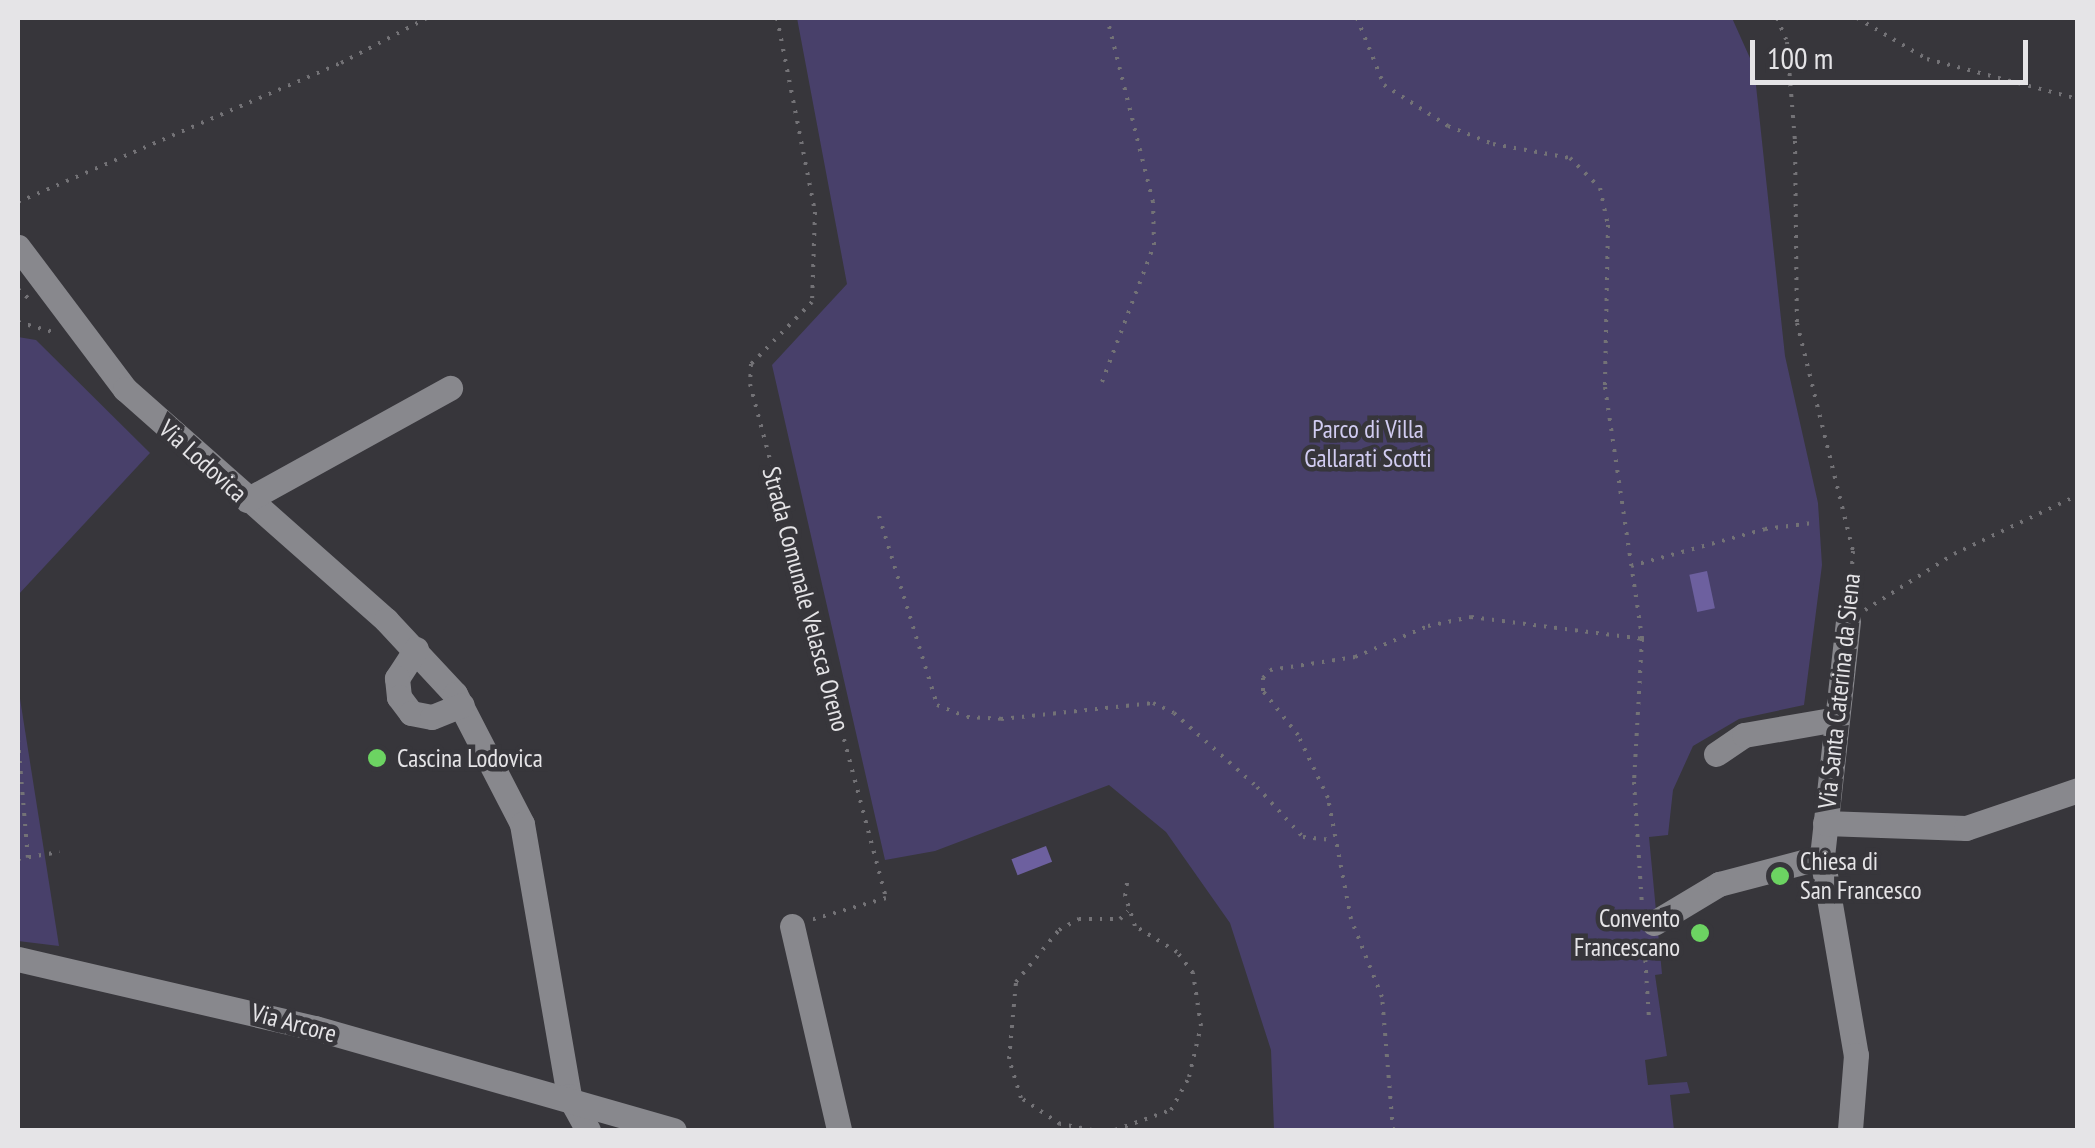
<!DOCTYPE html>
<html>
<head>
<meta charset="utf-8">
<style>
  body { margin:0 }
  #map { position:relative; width:2095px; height:1148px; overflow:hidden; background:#37363b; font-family:"PT Sans Narrow",sans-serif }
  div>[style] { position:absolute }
  .green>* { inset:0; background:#48406a }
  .water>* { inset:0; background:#6d609f; transform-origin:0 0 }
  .path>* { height:4px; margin-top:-2px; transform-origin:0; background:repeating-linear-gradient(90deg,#737276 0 2.5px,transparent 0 10.5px) }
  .minor>* { height:25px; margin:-12.5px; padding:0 12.5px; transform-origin:12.5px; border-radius:12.5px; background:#88888d }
  .dots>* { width:28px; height:28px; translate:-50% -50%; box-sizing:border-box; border:5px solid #37363b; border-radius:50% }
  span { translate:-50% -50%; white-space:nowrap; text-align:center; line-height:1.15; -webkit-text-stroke:9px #37363b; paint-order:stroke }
  .park-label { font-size:25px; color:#d1ccf1 }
  .street-label { font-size:25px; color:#e5e4e7 }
  .poi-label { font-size:25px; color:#e5e4e7 }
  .left { translate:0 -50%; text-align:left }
  .right { translate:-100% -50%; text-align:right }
  .frame { position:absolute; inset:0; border:20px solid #e5e4e7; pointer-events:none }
  .scale { position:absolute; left:1750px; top:40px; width:278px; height:45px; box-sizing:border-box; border:5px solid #e5e4e7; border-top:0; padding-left:12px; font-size:30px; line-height:35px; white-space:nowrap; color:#e5e4e7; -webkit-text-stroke:8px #37363b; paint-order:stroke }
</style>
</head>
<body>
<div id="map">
  <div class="green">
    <div style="clip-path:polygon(797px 18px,1732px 18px,1754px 67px,1785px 356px,1818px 503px,1822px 565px,1804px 705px,1739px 719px,1693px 746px,1673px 790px,1668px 835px,1649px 837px,1662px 974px,1655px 975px,1667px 1056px,1645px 1060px,1648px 1085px,1687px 1082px,1690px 1093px,1670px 1095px,1674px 1130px,1274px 1130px,1271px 1050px,1230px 923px,1166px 832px,1109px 785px,935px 851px,885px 860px,772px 365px,847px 284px)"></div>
    <div style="clip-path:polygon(18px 337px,36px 340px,150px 453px,18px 595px)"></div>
    <div style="clip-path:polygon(18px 686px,59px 946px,18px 941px)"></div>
  </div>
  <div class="water">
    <div style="left:1707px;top:571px;width:38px;height:18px;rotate:78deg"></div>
    <div style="left:1046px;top:846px;width:17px;height:37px;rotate:69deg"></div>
  </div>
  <div class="path">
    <div style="left:777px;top:18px;width:198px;rotate:78.9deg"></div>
    <div style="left:815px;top:212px;width:90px;rotate:91.9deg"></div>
    <div style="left:812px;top:302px;width:87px;rotate:134.5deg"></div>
    <div style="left:751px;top:364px;width:20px;rotate:93deg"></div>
    <div style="left:750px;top:384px;width:532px;rotate:75.18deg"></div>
    <div style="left:886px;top:898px;width:78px;rotate:163.7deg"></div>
    <div style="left:1357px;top:18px;width:72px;rotate:68.1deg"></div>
    <div style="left:1384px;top:85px;width:76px;rotate:32.6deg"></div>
    <div style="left:1448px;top:126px;width:48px;rotate:21.8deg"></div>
    <div style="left:1493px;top:144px;width:78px;rotate:10.3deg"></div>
    <div style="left:1570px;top:158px;width:42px;rotate:45deg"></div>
    <div style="left:1600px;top:188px;width:38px;rotate:78deg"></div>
    <div style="left:1608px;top:225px;width:162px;rotate:91.1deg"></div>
    <div style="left:1605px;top:387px;width:255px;rotate:81.6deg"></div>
    <div style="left:1642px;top:639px;width:143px;rotate:93.2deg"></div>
    <div style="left:1634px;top:782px;width:123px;rotate:86.3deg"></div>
    <div style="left:1777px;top:18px;width:26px;rotate:67deg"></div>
    <div style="left:1787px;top:42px;width:99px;rotate:85.4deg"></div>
    <div style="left:1795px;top:141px;width:182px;rotate:89.4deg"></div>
    <div style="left:1797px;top:323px;width:235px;rotate:76.2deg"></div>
    <div style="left:1853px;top:551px;width:47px;rotate:93.7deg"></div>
    <div style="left:1857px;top:18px;width:81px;rotate:30.4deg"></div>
    <div style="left:1927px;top:59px;width:156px;rotate:14.8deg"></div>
    <div style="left:18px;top:202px;width:352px;rotate:-23.3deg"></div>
    <div style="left:341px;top:63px;width:97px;rotate:-27.6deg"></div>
    <div style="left:18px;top:289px;width:15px;rotate:42deg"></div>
    <div style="left:18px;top:322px;width:40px;rotate:16deg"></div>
    <div style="left:1102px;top:382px;width:147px;rotate:-69.2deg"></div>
    <div style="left:1154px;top:245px;width:43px;rotate:-91.3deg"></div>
    <div style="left:1153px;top:202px;width:190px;rotate:-104deg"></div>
    <div style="left:879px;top:516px;width:198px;rotate:72.9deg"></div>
    <div style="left:937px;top:705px;width:32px;rotate:22deg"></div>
    <div style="left:967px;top:717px;width:34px;rotate:3deg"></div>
    <div style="left:1001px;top:719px;width:153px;rotate:-6deg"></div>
    <div style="left:1153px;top:703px;width:23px;rotate:25deg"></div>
    <div style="left:1174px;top:713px;width:111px;rotate:41.7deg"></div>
    <div style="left:1257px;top:787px;width:68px;rotate:47.4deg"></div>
    <div style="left:1303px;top:837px;width:29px;rotate:6deg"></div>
    <div style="left:1631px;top:566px;width:139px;rotate:-15.4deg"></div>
    <div style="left:1765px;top:529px;width:48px;rotate:-7.1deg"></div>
    <div style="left:1865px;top:610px;width:105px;rotate:-32.2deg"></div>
    <div style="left:1954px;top:554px;width:137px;rotate:-25.4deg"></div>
    <div style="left:18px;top:740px;width:118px;rotate:85.2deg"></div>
    <div style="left:18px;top:859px;width:42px;rotate:-9.7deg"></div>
    <div style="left:1644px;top:939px;width:79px;rotate:86.4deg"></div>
    <div style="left:1092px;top:1130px;width:33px;rotate:-169deg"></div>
    <div style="left:1060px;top:1124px;width:47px;rotate:-146.3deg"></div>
    <div style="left:1021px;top:1098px;width:41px;rotate:-107.1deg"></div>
    <div style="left:1009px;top:1059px;width:77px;rotate:-84.8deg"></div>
    <div style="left:1016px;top:982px;width:67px;rotate:-50.4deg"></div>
    <div style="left:1059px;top:930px;width:23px;rotate:-29deg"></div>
    <div style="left:1079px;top:919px;width:41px"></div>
    <div style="left:1120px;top:919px;width:11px;rotate:-45deg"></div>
    <div style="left:1115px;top:1130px;width:59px;rotate:-19.7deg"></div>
    <div style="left:1171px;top:1110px;width:38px;rotate:-61deg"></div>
    <div style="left:1189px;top:1077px;width:52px;rotate:-76.8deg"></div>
    <div style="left:1201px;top:1026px;width:54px;rotate:-98.6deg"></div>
    <div style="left:1193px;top:973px;width:26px;rotate:-127deg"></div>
    <div style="left:1177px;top:952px;width:49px;rotate:-148.2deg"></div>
    <div style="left:1135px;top:926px;width:32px;rotate:-108deg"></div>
    <div style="left:1125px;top:896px;width:18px;rotate:-81deg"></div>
    <div style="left:1393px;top:1130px;width:133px;rotate:-94.7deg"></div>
    <div style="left:1382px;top:997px;width:84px;rotate:-111.7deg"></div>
    <div style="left:1351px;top:919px;width:123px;rotate:-100.8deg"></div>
    <div style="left:1328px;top:798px;width:70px;rotate:-115.5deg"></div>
    <div style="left:1298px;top:735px;width:56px;rotate:-128.5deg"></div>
    <div style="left:1263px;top:691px;width:13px;rotate:-90deg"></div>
    <div style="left:1263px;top:678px;width:11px;rotate:-49deg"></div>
    <div style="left:1270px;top:670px;width:86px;rotate:-8.7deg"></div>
    <div style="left:1355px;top:657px;width:79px;rotate:-23deg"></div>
    <div style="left:1428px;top:626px;width:44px;rotate:-11.8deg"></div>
    <div style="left:1471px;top:617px;width:172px;rotate:7.3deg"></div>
  </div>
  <div class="minor">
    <div style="left:18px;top:247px;width:178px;rotate:53deg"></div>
    <div style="left:125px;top:389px;width:349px;rotate:41.5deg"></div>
    <div style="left:386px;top:620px;width:101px;rotate:47deg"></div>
    <div style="left:455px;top:694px;width:146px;rotate:62.7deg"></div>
    <div style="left:522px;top:824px;width:276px;rotate:80.2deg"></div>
    <div style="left:569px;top:1096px;width:39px;rotate:61deg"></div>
    <div style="left:247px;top:500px;width:232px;rotate:-28.9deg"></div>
    <div style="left:1848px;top:621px;width:237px;rotate:96.3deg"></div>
    <div style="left:1822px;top:857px;width:201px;rotate:80.3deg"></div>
    <div style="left:1856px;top:1055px;width:75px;rotate:94.6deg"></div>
    <div style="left:416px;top:649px;width:35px;rotate:123deg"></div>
    <div style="left:397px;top:678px;width:19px;rotate:84deg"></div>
    <div style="left:399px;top:697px;width:20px;rotate:53deg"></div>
    <div style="left:411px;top:713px;width:21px;rotate:11deg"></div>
    <div style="left:432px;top:717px;width:32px;rotate:-22deg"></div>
    <div style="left:1716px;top:754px;width:34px;rotate:-34deg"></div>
    <div style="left:1744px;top:735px;width:94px;rotate:-9.8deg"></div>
    <div style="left:1825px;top:823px;width:141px;rotate:2deg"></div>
    <div style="left:1966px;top:828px;width:118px;rotate:-18.7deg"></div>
    <div style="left:1654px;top:923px;width:76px;rotate:-31deg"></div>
    <div style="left:1719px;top:884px;width:106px;rotate:-14.7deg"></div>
    <div style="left:792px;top:926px;width:209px;rotate:77deg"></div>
    <div style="left:18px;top:959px;width:305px;rotate:13.1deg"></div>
    <div style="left:315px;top:1028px;width:373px;rotate:15.9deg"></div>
  </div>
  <div class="dots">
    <div style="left:377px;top:758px;background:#6cd362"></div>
    <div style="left:1780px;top:876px;background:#6cd362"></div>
    <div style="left:1700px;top:933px;background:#6cd362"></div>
  </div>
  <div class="park-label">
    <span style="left:1368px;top:444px">Parco di Villa<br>Gallarati Scotti</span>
  </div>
  <div class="street-label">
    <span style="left:203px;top:461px;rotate:42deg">Via Lodovica</span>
    <span style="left:806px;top:599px;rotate:75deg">Strada Comunale Velasca Oreno</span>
    <span style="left:1839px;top:691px;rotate:-84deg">Via Santa Caterina da Siena</span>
    <span style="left:294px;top:1023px;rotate:15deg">Via Arcore</span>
  </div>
  <div class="poi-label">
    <span class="left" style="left:397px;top:758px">Cascina Lodovica</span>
    <span class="left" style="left:1800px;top:876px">Chiesa di<br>San Francesco</span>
    <span class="right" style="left:1680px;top:933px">Convento<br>Francescano</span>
  </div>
  <div class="frame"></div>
  <div class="scale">100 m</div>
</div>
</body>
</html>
